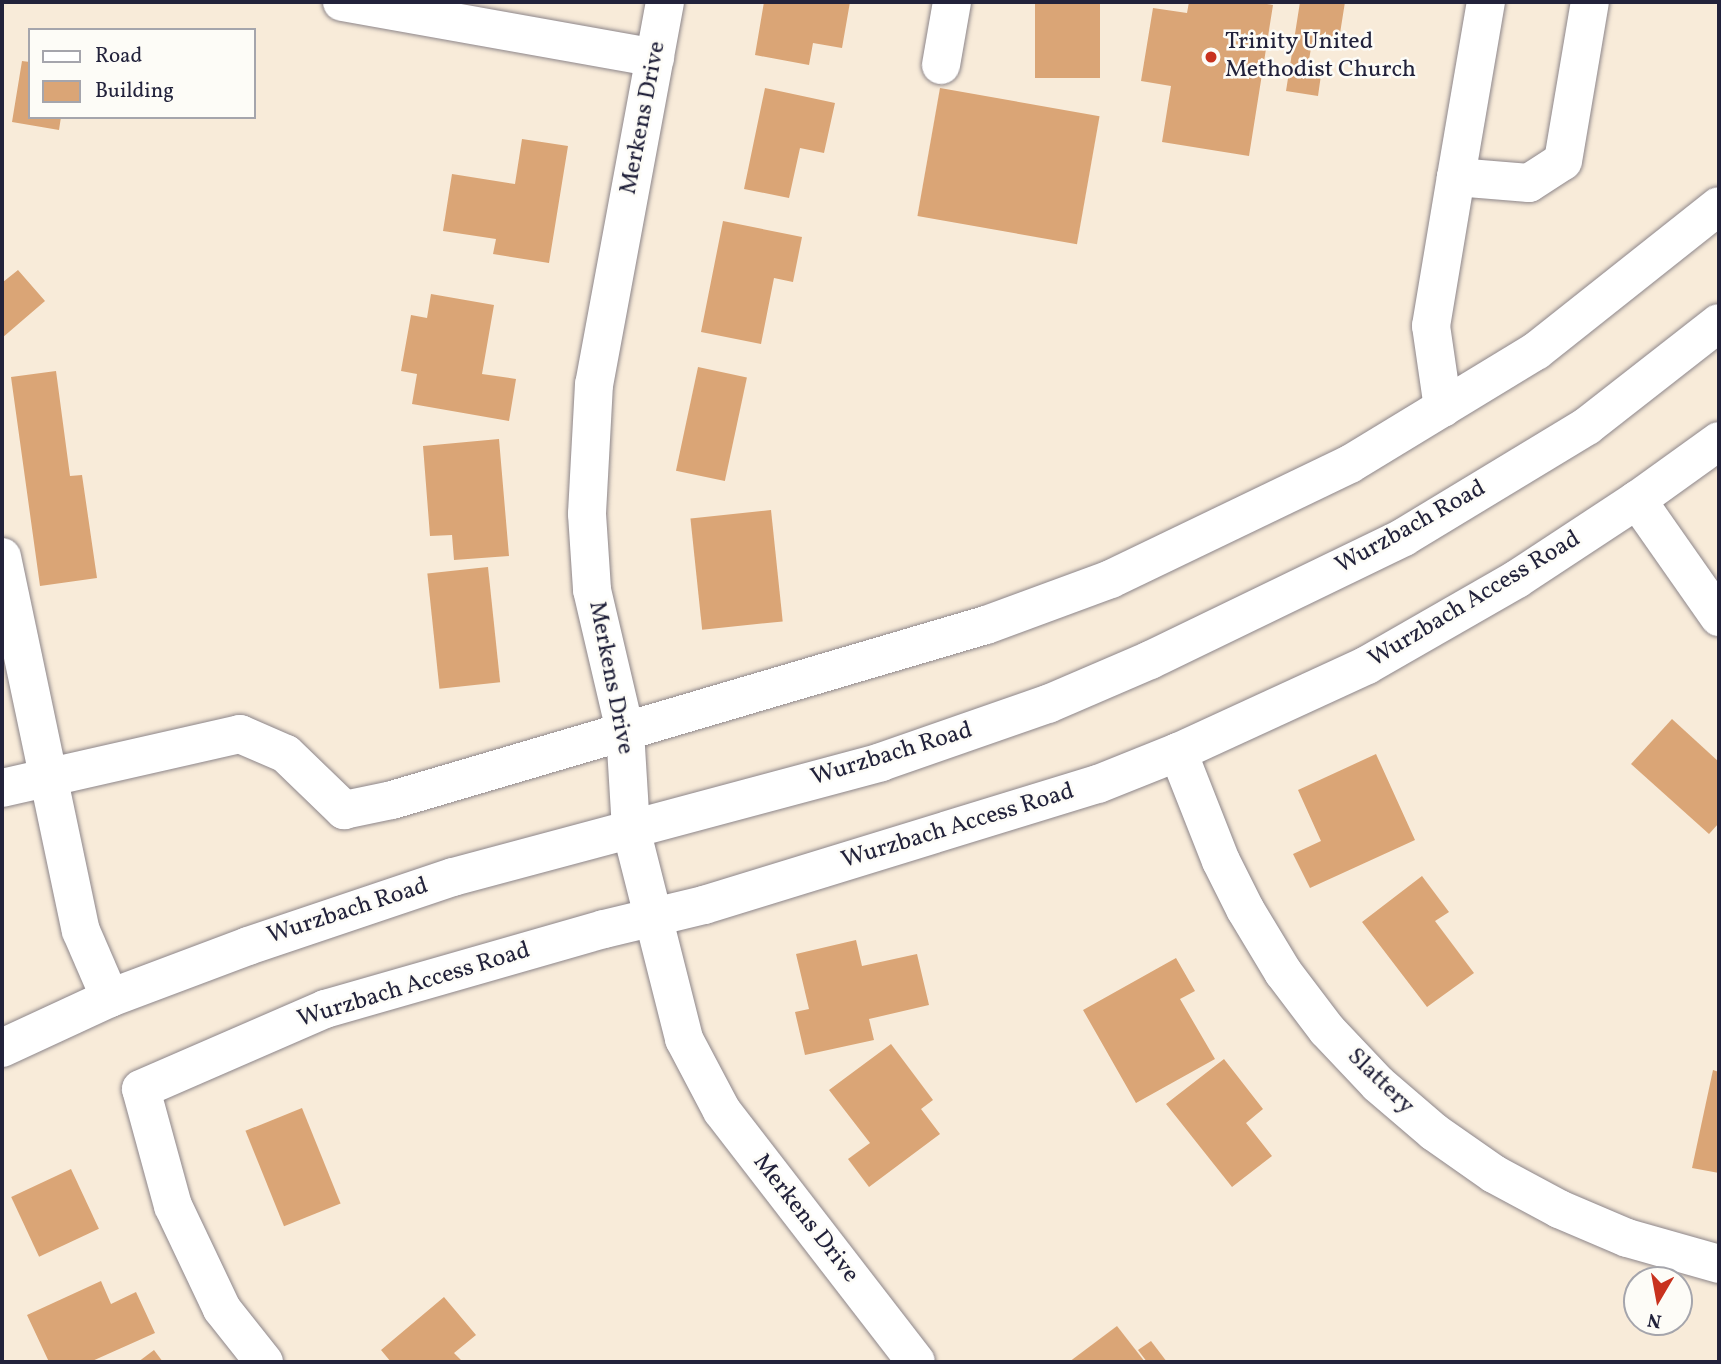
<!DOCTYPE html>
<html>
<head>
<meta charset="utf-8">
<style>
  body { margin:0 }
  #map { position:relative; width:1721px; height:1364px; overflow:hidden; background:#f8ebd9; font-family:Vollkorn,serif }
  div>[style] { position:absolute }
  .building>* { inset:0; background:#daa576; transform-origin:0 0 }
  .roads { filter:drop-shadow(0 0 2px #8d868a) drop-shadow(0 0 2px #8d868a) }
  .minor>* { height:38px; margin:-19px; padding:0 19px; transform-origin:19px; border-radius:19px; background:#fff }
  .major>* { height:38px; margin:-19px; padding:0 19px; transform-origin:19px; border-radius:19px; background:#fff }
  .dots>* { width:19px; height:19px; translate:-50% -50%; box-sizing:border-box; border:4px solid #fdfcf7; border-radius:50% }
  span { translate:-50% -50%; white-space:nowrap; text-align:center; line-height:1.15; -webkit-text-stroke:5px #fdfcf7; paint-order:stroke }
  .poi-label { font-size:24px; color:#22223b }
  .left { translate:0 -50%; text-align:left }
  .street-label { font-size:24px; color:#22223b }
  .frame { position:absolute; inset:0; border:4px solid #22223b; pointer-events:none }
  .legend { position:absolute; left:28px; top:28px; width:228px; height:91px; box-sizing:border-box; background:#fdfcf7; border:2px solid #a5a5ac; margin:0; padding:9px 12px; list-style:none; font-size:21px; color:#22223b }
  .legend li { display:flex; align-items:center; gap:14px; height:35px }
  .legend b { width:35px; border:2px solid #a5a5ac }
  .north { position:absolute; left:1623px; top:1266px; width:70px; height:70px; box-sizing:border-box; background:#fdfcf7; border:2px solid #a5a5ac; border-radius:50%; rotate:190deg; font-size:19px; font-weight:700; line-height:28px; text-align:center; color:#22223b }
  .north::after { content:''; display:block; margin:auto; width:24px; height:32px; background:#c8321e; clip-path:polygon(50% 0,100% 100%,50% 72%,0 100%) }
</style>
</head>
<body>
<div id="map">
  <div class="building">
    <div style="clip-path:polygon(764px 2px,850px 2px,842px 48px,813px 43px,809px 65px,755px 55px)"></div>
    <div style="left:1035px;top:2px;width:65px;height:76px"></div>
    <div style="clip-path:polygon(1189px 2px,1253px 2px,1273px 5px,1249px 156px,1162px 142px,1171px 86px,1141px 81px,1153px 8px,1187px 13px)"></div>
    <div style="clip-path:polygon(1300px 2px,1345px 2px,1338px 46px,1312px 42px,1308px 66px,1322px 68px,1318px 96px,1286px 91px)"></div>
    <div style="clip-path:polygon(22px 61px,30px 62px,30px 117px,61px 117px,59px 130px,12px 122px)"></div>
    <div style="clip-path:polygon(765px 88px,835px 103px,824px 153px,800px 148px,789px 198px,744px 189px)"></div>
    <div style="left:940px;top:88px;width:162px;height:130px;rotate:10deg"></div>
    <div style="clip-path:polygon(522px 139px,568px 146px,549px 263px,493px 254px,496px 239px,443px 231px,452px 174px,515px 184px)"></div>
    <div style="clip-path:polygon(723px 221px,802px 237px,793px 282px,774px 278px,761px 344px,701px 332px)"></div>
    <div style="clip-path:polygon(18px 270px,45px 301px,2px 338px,2px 280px,3px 282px)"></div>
    <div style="clip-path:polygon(431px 294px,494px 305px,482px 374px,516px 379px,509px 421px,412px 404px,417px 374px,401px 371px,411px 315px,427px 318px)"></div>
    <div style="left:698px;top:367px;width:50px;height:106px;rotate:12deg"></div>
    <div style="clip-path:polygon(56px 371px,70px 476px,82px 475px,97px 578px,40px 586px,11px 377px)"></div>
    <div style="clip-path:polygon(499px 439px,509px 556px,454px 560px,452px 535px,430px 536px,423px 446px)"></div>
    <div style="left:771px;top:510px;width:112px;height:81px;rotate:84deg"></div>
    <div style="left:488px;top:567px;width:116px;height:61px;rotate:84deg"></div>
    <div style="clip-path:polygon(1672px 719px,1719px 762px,1719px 823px,1709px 834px,1631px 764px)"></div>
    <div style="clip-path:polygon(1376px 754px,1415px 840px,1310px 888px,1293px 854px,1321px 841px,1298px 790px)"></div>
    <div style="clip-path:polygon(1422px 876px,1449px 912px,1435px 921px,1474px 973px,1427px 1007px,1362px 922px)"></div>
    <div style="clip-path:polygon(856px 940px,862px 966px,917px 954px,929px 1005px,869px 1019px,874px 1040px,805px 1055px,795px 1012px,809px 1009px,796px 954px)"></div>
    <div style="clip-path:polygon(1176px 958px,1195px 991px,1180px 999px,1215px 1059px,1136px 1103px,1083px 1010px)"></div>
    <div style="clip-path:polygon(891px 1044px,933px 1100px,921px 1109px,940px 1134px,869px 1187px,848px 1159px,870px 1143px,829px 1090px)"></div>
    <div style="clip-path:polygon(1224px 1059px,1263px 1109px,1246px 1123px,1272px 1156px,1232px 1187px,1166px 1104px)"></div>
    <div style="clip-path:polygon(1713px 1070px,1719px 1072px,1719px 1173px,1692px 1168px)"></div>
    <div style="left:302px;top:1108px;width:103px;height:61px;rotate:68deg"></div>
    <div style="left:71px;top:1169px;width:66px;height:66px;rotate:65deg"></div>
    <div style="clip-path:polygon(101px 1281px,111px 1304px,136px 1292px,155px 1333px,90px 1362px,49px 1362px,27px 1315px)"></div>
    <div style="clip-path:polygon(444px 1297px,476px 1335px,454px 1353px,463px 1362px,391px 1362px,381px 1350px)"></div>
    <div style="clip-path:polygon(1117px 1326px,1145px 1362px,1069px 1362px)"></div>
    <div style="clip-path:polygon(1151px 1341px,1167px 1362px,1147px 1362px,1138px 1350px)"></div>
    <div style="clip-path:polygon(154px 1350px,163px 1362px,138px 1362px)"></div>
  </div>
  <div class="roads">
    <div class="minor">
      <div style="left:342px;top:2px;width:318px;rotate:10.1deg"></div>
      <div style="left:665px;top:2px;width:389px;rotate:100.5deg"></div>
      <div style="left:594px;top:384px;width:130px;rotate:93.1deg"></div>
      <div style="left:587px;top:514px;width:76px;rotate:86.2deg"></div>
      <div style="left:592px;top:590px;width:145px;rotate:76.8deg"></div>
      <div style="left:625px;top:731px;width:98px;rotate:86.5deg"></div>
      <div style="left:631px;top:829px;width:217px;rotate:75.8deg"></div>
      <div style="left:684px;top:1039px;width:81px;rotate:62.2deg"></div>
      <div style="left:722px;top:1111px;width:317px;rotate:52.3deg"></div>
      <div style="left:941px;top:65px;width:64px;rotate:-80.1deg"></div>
      <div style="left:1456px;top:177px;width:178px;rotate:-80.3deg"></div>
      <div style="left:1443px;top:408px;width:83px;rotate:-98.3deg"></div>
      <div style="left:1431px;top:326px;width:151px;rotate:-80.5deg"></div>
      <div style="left:1456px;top:177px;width:73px;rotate:4.7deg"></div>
      <div style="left:1529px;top:183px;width:40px;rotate:-32.9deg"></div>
      <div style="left:1563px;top:161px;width:161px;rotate:-80.4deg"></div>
      <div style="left:1637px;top:500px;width:143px;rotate:55deg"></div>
      <div style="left:2px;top:557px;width:382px;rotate:78.1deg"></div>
      <div style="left:81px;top:931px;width:73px;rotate:66.6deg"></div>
      <div style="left:1178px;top:752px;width:117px;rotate:68.5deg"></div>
      <div style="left:1221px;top:861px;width:54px;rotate:63.4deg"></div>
      <div style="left:1245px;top:909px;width:74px;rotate:58.9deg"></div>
      <div style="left:1283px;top:972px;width:73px;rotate:52.8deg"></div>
      <div style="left:1327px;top:1030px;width:74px;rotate:46.6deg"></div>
      <div style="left:1378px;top:1084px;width:74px;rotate:40.6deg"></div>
      <div style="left:1434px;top:1132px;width:73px;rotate:35deg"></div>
      <div style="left:1494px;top:1174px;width:74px;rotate:28.3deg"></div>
      <div style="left:1559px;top:1209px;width:74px;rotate:23.1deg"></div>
      <div style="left:1627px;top:1238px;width:96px;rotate:15.8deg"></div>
      <div style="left:2px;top:788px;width:244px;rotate:-12.8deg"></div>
      <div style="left:240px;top:734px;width:50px;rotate:23.5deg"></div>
      <div style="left:286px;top:754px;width:81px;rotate:44deg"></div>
      <div style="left:344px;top:810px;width:49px;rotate:-11.8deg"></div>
      <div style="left:392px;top:800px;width:619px;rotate:-16.42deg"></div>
      <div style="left:986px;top:625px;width:133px;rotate:-20.2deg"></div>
      <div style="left:1111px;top:579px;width:265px;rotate:-25.7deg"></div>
      <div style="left:1350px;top:464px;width:218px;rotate:-31.3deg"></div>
      <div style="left:1536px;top:351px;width:233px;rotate:-38.4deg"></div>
      <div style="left:264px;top:1362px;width:68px;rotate:-128.4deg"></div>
      <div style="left:222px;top:1309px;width:114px;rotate:-115.4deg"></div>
      <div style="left:173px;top:1206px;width:121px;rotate:-105.3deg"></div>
      <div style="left:141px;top:1089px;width:201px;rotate:-23.5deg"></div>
      <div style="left:325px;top:1009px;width:290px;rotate:-16deg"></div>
      <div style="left:604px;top:929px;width:103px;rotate:-13.5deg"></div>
      <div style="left:704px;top:905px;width:412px;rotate:-17.1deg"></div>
      <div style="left:1098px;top:784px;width:86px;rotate:-21.8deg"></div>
      <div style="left:1178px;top:752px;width:208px;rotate:-24.7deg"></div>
      <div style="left:1367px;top:665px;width:173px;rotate:-29.8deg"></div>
      <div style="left:1517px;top:579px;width:144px;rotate:-33.4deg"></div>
      <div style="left:1637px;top:500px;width:101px;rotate:-35.7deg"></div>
    </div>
    <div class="major">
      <div style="left:2px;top:1048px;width:119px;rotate:-24.8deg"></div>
      <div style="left:110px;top:998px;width:147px;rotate:-20.6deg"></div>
      <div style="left:248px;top:946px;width:216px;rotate:-18.6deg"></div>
      <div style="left:453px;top:877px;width:443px;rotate:-15deg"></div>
      <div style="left:881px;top:762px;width:177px;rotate:-19.2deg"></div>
      <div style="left:1048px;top:704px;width:111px;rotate:-23.3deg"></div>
      <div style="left:1150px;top:660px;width:282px;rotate:-25.8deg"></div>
      <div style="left:1404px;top:537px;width:214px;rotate:-31.2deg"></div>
      <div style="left:1587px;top:426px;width:167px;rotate:-38deg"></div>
    </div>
  </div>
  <div class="dots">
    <div style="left:1211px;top:57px;background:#c8321e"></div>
  </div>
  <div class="poi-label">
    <span class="left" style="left:1225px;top:57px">Trinity United<br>Methodist Church</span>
  </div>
  <div class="street-label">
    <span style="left:644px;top:118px;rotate:-79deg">Merkens Drive</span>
    <span style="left:1411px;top:528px;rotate:-29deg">Wurzbach Road</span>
    <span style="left:1475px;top:600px;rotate:-31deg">Wurzbach Access Road</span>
    <span style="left:610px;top:678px;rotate:79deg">Merkens Drive</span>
    <span style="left:892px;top:755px;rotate:-17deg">Wurzbach Road</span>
    <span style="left:958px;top:827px;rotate:-17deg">Wurzbach Access Road</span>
    <span style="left:348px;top:912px;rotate:-18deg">Wurzbach Road</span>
    <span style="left:414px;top:986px;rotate:-17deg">Wurzbach Access Road</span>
    <span style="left:1380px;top:1082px;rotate:44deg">Slattery</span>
    <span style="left:805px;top:1219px;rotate:52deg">Merkens Drive</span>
  </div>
  <div class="frame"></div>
  <ul class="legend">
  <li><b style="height:9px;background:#fff"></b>Road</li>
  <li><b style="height:19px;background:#daa576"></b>Building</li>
  </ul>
  <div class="north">N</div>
</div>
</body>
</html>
